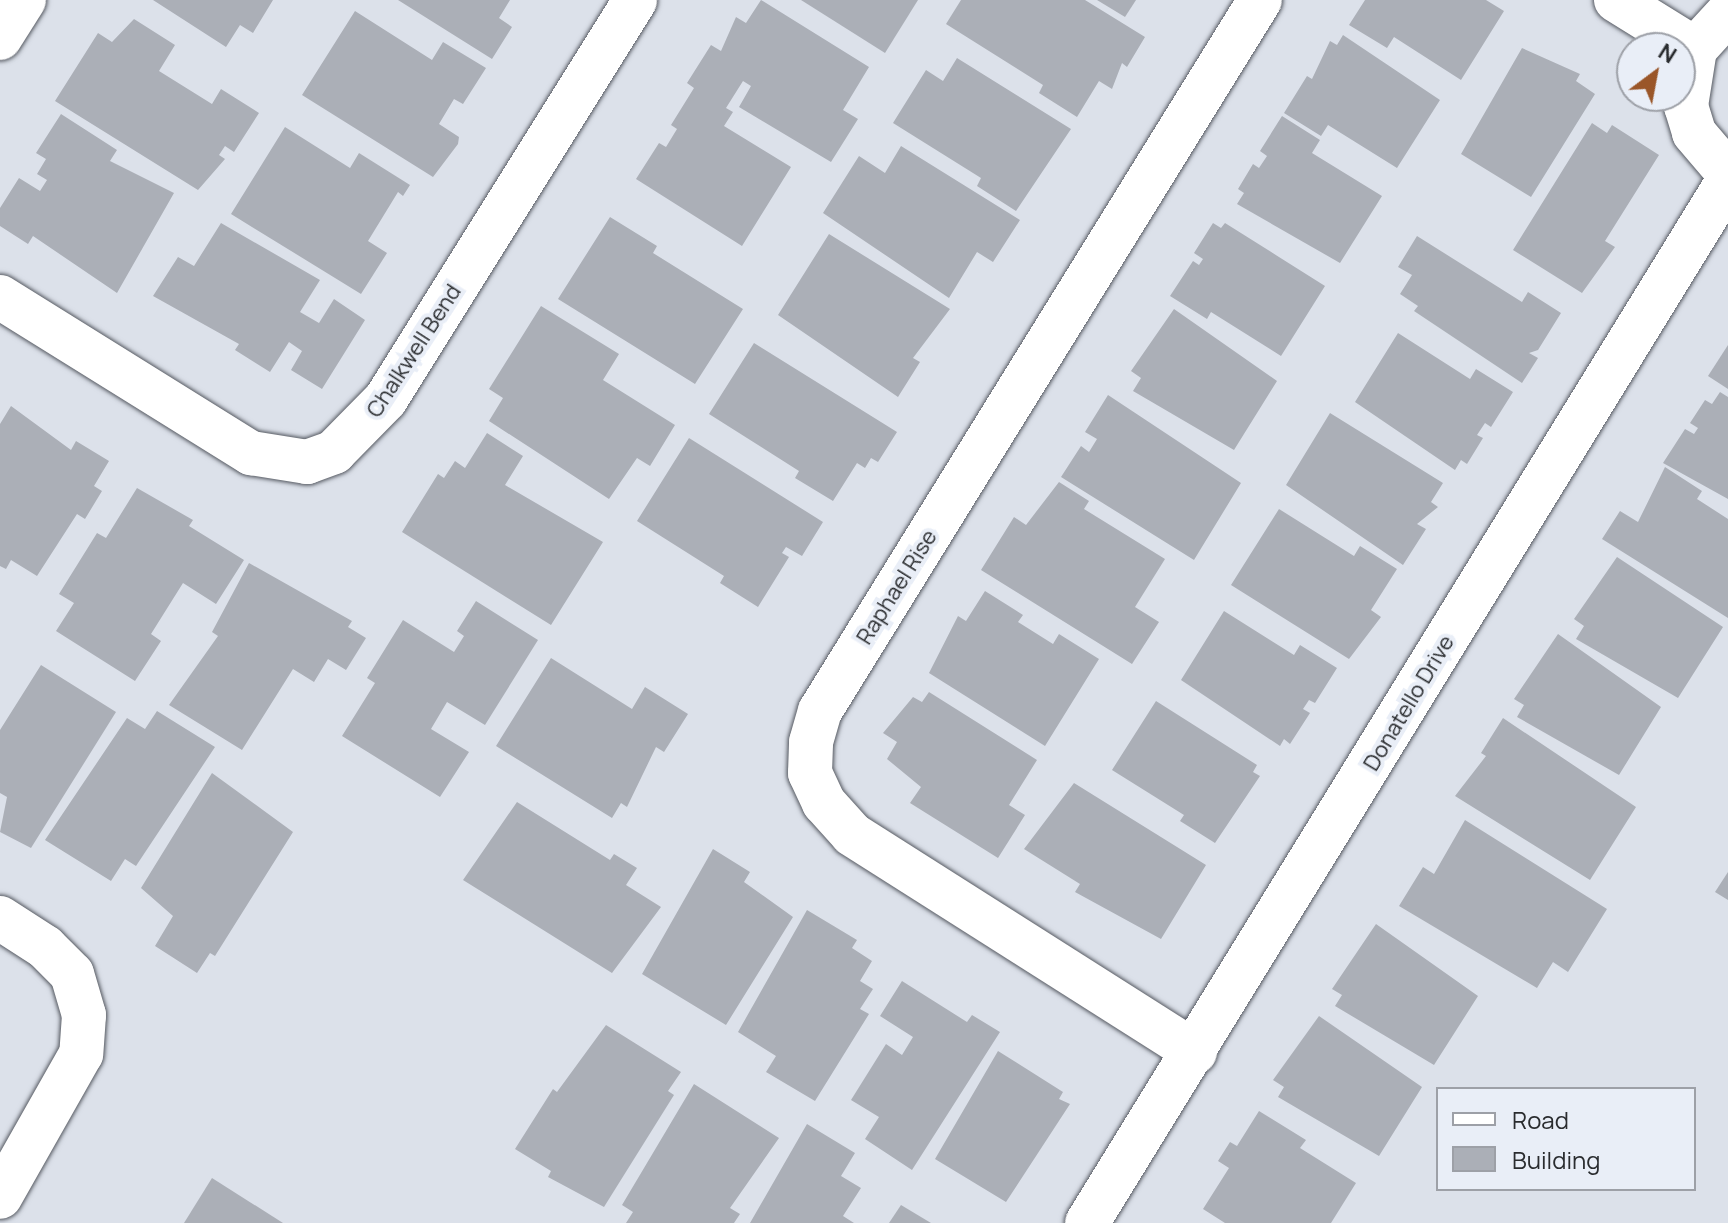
<!DOCTYPE html>
<html>
<head>
<meta charset="utf-8">
<style>
  body { margin:0 }
  #map { position:relative; width:1728px; height:1223px; overflow:hidden; background:#dce1ea; font-family:Manrope,sans-serif }
  div>[style] { position:absolute }
  .building>* { inset:0; background:#abafb7 }
  .roads { filter:drop-shadow(0 0 2px #565a62) drop-shadow(0 0 2px #565a62) }
  .minor>* { height:44px; margin:-22px; padding:0 22px; transform-origin:22px; border-radius:22px; background:#fff }
  span { translate:-50% -50%; white-space:nowrap; text-align:center; line-height:1.15; -webkit-text-stroke:8px #e9eef7; paint-order:stroke }
  .street-label { font-size:22px; color:#2a2c2f }
  .legend { position:absolute; left:1436px; top:1087px; width:260px; height:104px; box-sizing:border-box; background:#e9eef7; border:2px solid #9da0a7; margin:0; padding:10px 14px; list-style:none; font-size:24px; color:#2a2c2f }
  .legend li { display:flex; align-items:center; gap:16px; height:40px }
  .legend b { width:40px; border:2px solid #9da0a7 }
  .north { position:absolute; left:1616px; top:32px; width:80px; height:80px; box-sizing:border-box; background:#e9eef7; border:2px solid #9da0a7; border-radius:50%; rotate:32deg; font-size:22px; font-weight:700; line-height:32px; text-align:center; color:#2a2c2f }
  .north::after { content:''; display:block; margin:auto; width:28px; height:36px; background:#9a5629; clip-path:polygon(50% 0,100% 100%,50% 72%,0 100%) }
</style>
</head>
<body>
<div id="map">
  <div class="building">
    <div style="clip-path:polygon(153px 0,273px 0,253px 33px,240px 25px,226px 47px)"></div>
    <div style="clip-path:polygon(398px 0,510px 0,499px 18px,512px 27px,492px 59px)"></div>
    <div style="clip-path:polygon(761px 0,869px 67px,843px 110px,858px 119px,831px 162px,739px 107px,751px 86px,743px 81px,726px 108px,733px 112px,724px 126px,791px 167px,742px 246px,636px 179px,659px 143px,666px 147px,677px 129px,671px 125px,694px 88px,687px 83px,711px 45px,721px 51px,736px 17px,746px 23px)"></div>
    <div style="clip-path:polygon(801px 0,918px 0,885px 53px)"></div>
    <div style="clip-path:polygon(961px 0,1085px 0,1145px 37px,1127px 67px,1122px 63px,1112px 89px,1099px 81px,1077px 117px,1039px 93px,1043px 85px,946px 24px)"></div>
    <div style="clip-path:polygon(1097px 0,1136px 0,1125px 17px)"></div>
    <div style="clip-path:polygon(1365px 0,1486px 0,1504px 11px,1461px 80px,1394px 37px,1387px 48px,1349px 25px)"></div>
    <div style="clip-path:polygon(355px 11px,432px 60px,443px 42px,486px 68px,463px 104px,454px 99px,439px 124px,459px 137px,458px 144px,433px 177px,302px 95px)"></div>
    <div style="clip-path:polygon(134px 19px,175px 45px,159px 71px,212px 104px,221px 89px,259px 113px,234px 152px,225px 146px,219px 155px,225px 159px,198px 190px,55px 101px,98px 33px,112px 42px)"></div>
    <div style="clip-path:polygon(1343px 35px,1440px 100px,1397px 168px,1328px 125px,1321px 136px,1284px 113px,1307px 76px,1312px 79px,1330px 41px,1337px 45px)"></div>
    <div style="clip-path:polygon(1522px 48px,1580px 74px,1576px 81px,1595px 94px,1531px 197px,1461px 154px)"></div>
    <div style="clip-path:polygon(957px 58px,1071px 129px,1016px 211px,977px 186px,981px 178px,893px 123px,926px 70px,943px 81px)"></div>
    <div style="clip-path:polygon(61px 114px,117px 150px,110px 161px,174px 193px,117px 293px,33px 236px,28px 244px,0 226px,0 208px,19px 178px,40px 191px,47px 180px,37px 174px,46px 159px,36px 153px)"></div>
    <div style="clip-path:polygon(1282px 116px,1320px 140px,1312px 153px,1382px 196px,1340px 263px,1237px 204px,1244px 193px,1238px 189px,1253px 164px,1259px 168px,1267px 156px,1260px 151px)"></div>
    <div style="clip-path:polygon(1592px 123px,1607px 133px,1612px 125px,1659px 155px,1605px 241px,1615px 247px,1582px 293px,1513px 250px)"></div>
    <div style="clip-path:polygon(285px 127px,350px 168px,359px 153px,410px 185px,403px 196px,398px 192px,368px 241px,387px 253px,361px 294px,231px 214px)"></div>
    <div style="clip-path:polygon(901px 146px,1020px 220px,993px 262px,977px 252px,949px 298px,823px 213px,859px 156px,885px 173px)"></div>
    <div style="clip-path:polygon(610px 217px,657px 246px,653px 253px,743px 309px,695px 384px,558px 299px)"></div>
    <div style="clip-path:polygon(221px 223px,320px 280px,300px 312px,319px 323px,334px 299px,365px 320px,322px 389px,291px 370px,302px 351px,289px 342px,270px 372px,235px 350px,239px 344px,153px 296px,178px 257px,194px 266px)"></div>
    <div style="clip-path:polygon(1213px 223px,1221px 228px,1225px 223px,1325px 286px,1281px 356px,1211px 312px,1207px 319px,1170px 296px,1193px 261px,1199px 265px,1203px 259px,1194px 253px)"></div>
    <div style="clip-path:polygon(829px 234px,950px 309px,913px 358px,920px 362px,898px 397px,778px 315px)"></div>
    <div style="clip-path:polygon(1417px 236px,1522px 302px,1528px 292px,1561px 313px,1538px 350px,1529px 353px,1538px 358px,1522px 383px,1414px 311px,1418px 306px,1400px 294px,1412px 275px,1398px 267px)"></div>
    <div style="clip-path:polygon(541px 306px,619px 354px,603px 380px,675px 425px,650px 466px,637px 458px,609px 499px,489px 421px,503px 398px,489px 389px)"></div>
    <div style="clip-path:polygon(1174px 309px,1277px 381px,1234px 450px,1133px 391px,1141px 378px,1131px 371px)"></div>
    <div style="clip-path:polygon(1398px 333px,1470px 379px,1476px 369px,1513px 392px,1491px 427px,1485px 423px,1477px 435px,1483px 438px,1467px 464px,1461px 460px,1455px 470px,1355px 402px)"></div>
    <div style="clip-path:polygon(754px 343px,897px 432px,878px 462px,871px 458px,865px 468px,857px 463px,833px 501px,795px 478px,799px 471px,709px 414px)"></div>
    <div style="clip-path:polygon(1728px 345px,1728px 389px,1708px 376px)"></div>
    <div style="clip-path:polygon(1720px 392px,1728px 397px,1728px 499px,1663px 463px,1685px 429px,1694px 434px,1698px 428px,1690px 423px,1705px 400px,1712px 404px)"></div>
    <div style="clip-path:polygon(1108px 395px,1241px 483px,1194px 560px,1061px 477px,1081px 446px,1089px 452px,1097px 439px,1085px 432px)"></div>
    <div style="clip-path:polygon(11px 406px,71px 450px,76px 441px,109px 461px,94px 486px,102px 491px,85px 519px,77px 514px,37px 576px,11px 560px,6px 569px,0 566px,0 424px)"></div>
    <div style="clip-path:polygon(1330px 413px,1443px 483px,1431px 502px,1438px 507px,1417px 524px,1426px 529px,1403px 565px,1286px 485px)"></div>
    <div style="clip-path:polygon(487px 433px,523px 456px,505px 485px,603px 542px,551px 625px,402px 532px,438px 474px,444px 478px,455px 461px,465px 468px)"></div>
    <div style="clip-path:polygon(689px 438px,823px 522px,802px 556px,786px 547px,782px 553px,789px 557px,758px 607px,720px 583px,724px 576px,637px 521px)"></div>
    <div style="clip-path:polygon(1665px 467px,1702px 491px,1697px 499px,1728px 519px,1728px 618px,1602px 539px,1620px 511px,1638px 522px)"></div>
    <div style="clip-path:polygon(1059px 482px,1089px 501px,1084px 509px,1165px 559px,1135px 607px,1159px 622px,1132px 664px,981px 570px,1014px 517px,1026px 525px)"></div>
    <div style="clip-path:polygon(137px 488px,193px 520px,189px 526px,244px 560px,216px 604px,183px 583px,151px 634px,161px 641px,135px 681px,56px 631px,74px 603px,59px 594px,97px 533px,106px 538px)"></div>
    <div style="clip-path:polygon(1279px 509px,1354px 556px,1360px 546px,1397px 569px,1371px 610px,1381px 617px,1349px 659px,1231px 585px)"></div>
    <div style="clip-path:polygon(1617px 557px,1723px 627px,1678px 698px,1576px 639px,1584px 626px,1574px 619px)"></div>
    <div style="clip-path:polygon(249px 563px,352px 621px,348px 627px,366px 638px,346px 670px,328px 659px,314px 682px,293px 669px,242px 750px,169px 705px,218px 636px,212px 632px)"></div>
    <div style="clip-path:polygon(985px 591px,1023px 615px,1018px 622px,1053px 644px,1059px 634px,1099px 659px,1045px 746px,929px 673px,958px 616px,966px 621px)"></div>
    <div style="clip-path:polygon(476px 601px,538px 640px,485px 725px,447px 702px,431px 729px,469px 752px,440px 797px,342px 736px,375px 683px,367px 678px,403px 620px,454px 652px,464px 636px,457px 631px)"></div>
    <div style="clip-path:polygon(1224px 611px,1294px 655px,1300px 645px,1337px 668px,1315px 703px,1309px 700px,1303px 709px,1310px 713px,1290px 744px,1284px 739px,1280px 746px,1181px 680px)"></div>
    <div style="clip-path:polygon(1558px 634px,1661px 707px,1619px 775px,1517px 717px,1524px 705px,1514px 699px)"></div>
    <div style="clip-path:polygon(551px 658px,632px 709px,645px 687px,688px 714px,664px 752px,656px 747px,627px 807px,621px 803px,612px 818px,496px 746px)"></div>
    <div style="clip-path:polygon(41px 665px,116px 712px,31px 848px,0 832px,7px 797px,0 793px,0 730px)"></div>
    <div style="clip-path:polygon(929px 692px,1037px 760px,1009px 805px,1025px 815px,998px 858px,910px 803px,921px 787px,887px 759px,897px 742px,883px 733px,913px 697px,922px 702px)"></div>
    <div style="clip-path:polygon(1156px 701px,1257px 765px,1253px 772px,1260px 776px,1215px 843px,1180px 821px,1184px 815px,1112px 770px)"></div>
    <div style="clip-path:polygon(157px 711px,215px 747px,136px 866px,125px 859px,111px 881px,45px 840px,127px 718px,145px 729px)"></div>
    <div style="clip-path:polygon(1503px 718px,1636px 807px,1590px 880px,1455px 796px,1486px 756px,1481px 753px)"></div>
    <div style="clip-path:polygon(212px 773px,293px 832px,215px 956px,210px 953px,197px 973px,155px 946px,173px 916px,141px 888px)"></div>
    <div style="clip-path:polygon(1074px 783px,1206px 865px,1161px 939px,1075px 892px,1080px 884px,1024px 849px)"></div>
    <div style="clip-path:polygon(517px 802px,610px 860px,614px 854px,637px 868px,626px 885px,661px 907px,612px 973px,463px 880px)"></div>
    <div style="clip-path:polygon(1465px 820px,1607px 909px,1568px 972px,1553px 962px,1537px 988px,1399px 906px,1423px 867px,1434px 874px)"></div>
    <div style="clip-path:polygon(713px 849px,750px 872px,744px 882px,793px 917px,726px 1025px,642px 974px)"></div>
    <div style="clip-path:polygon(1728px 872px,1728px 900px,1715px 892px)"></div>
    <div style="clip-path:polygon(807px 910px,857px 940px,852px 948px,872px 961px,860px 981px,873px 989px,860px 1009px,869px 1014px,815px 1101px,766px 1072px,776px 1056px,738px 1032px)"></div>
    <div style="clip-path:polygon(1376px 924px,1478px 996px,1434px 1065px,1335px 1006px,1342px 995px,1332px 989px)"></div>
    <div style="clip-path:polygon(902px 981px,967px 1022px,972px 1015px,1000px 1032px,912px 1170px,865px 1139px,879px 1117px,851px 1100px,886px 1044px,902px 1055px,913px 1037px,880px 1016px)"></div>
    <div style="clip-path:polygon(1319px 1016px,1422px 1087px,1379px 1156px,1278px 1097px,1284px 1087px,1273px 1080px)"></div>
    <div style="clip-path:polygon(606px 1025px,681px 1072px,668px 1091px,674px 1095px,604px 1207px,548px 1177px,551px 1171px,515px 1149px,553px 1089px,557px 1092px)"></div>
    <div style="clip-path:polygon(998px 1051px,1063px 1092px,1059px 1099px,1070px 1104px,1006px 1202px,935px 1159px)"></div>
    <div style="clip-path:polygon(694px 1084px,779px 1138px,730px 1208px,740px 1214px,734px 1223px,626px 1223px,633px 1212px,622px 1205px)"></div>
    <div style="clip-path:polygon(1259px 1111px,1306px 1140px,1300px 1148px,1356px 1183px,1331px 1223px,1225px 1223px,1203px 1209px,1229px 1168px,1218px 1161px,1230px 1142px,1237px 1146px)"></div>
    <div style="clip-path:polygon(807px 1124px,855px 1153px,841px 1176px,861px 1188px,843px 1216px,854px 1223px,750px 1223px)"></div>
    <div style="clip-path:polygon(212px 1178px,283px 1223px,184px 1223px)"></div>
    <div style="clip-path:polygon(901px 1205px,931px 1223px,889px 1223px)"></div>
  </div>
  <div class="roads">
    <div class="minor">
      <div style="left:1616px;top:0;width:93px;rotate:31.8deg"></div>
      <div style="left:1728px;top:13px;width:49px;rotate:132.5deg"></div>
      <div style="left:1695px;top:49px;width:58px;rotate:99deg"></div>
      <div style="left:1686px;top:106px;width:28px;rotate:73deg"></div>
      <div style="left:1694px;top:133px;width:52px;rotate:49.6deg"></div>
      <div style="left:0;top:38px;width:45px;rotate:-57.7deg"></div>
      <div style="left:0;top:297px;width:296px;rotate:31.9deg"></div>
      <div style="left:251px;top:453px;width:57px;rotate:9.1deg"></div>
      <div style="left:307px;top:462px;width:29px;rotate:-20deg"></div>
      <div style="left:334px;top:452px;width:74px;rotate:-45.5deg"></div>
      <div style="left:386px;top:399px;width:470px;rotate:-58deg"></div>
      <div style="left:0;top:918px;width:54px;rotate:32.8deg"></div>
      <div style="left:45px;top:947px;width:38px;rotate:45deg"></div>
      <div style="left:72px;top:974px;width:43px;rotate:73.7deg"></div>
      <div style="left:84px;top:1015px;width:39px;rotate:94deg"></div>
      <div style="left:81px;top:1054px;width:164px;rotate:119.5deg"></div>
      <div style="left:1195px;top:1052px;width:406px;rotate:-147.6deg"></div>
      <div style="left:852px;top:834px;width:42px;rotate:-132.1deg"></div>
      <div style="left:824px;top:803px;width:33px;rotate:-115deg"></div>
      <div style="left:810px;top:773px;width:31px;rotate:-88deg"></div>
      <div style="left:811px;top:742px;width:32px;rotate:-74deg"></div>
      <div style="left:820px;top:711px;width:836px;rotate:-58.25deg"></div>
      <div style="left:1087px;top:1223px;width:1223px;rotate:-58.4deg"></div>
    </div>
  </div>
  <div class="street-label">
    <span style="left:414px;top:351px;rotate:-57deg">Chalkwell Bend</span>
    <span style="left:897px;top:587px;rotate:-58deg">Raphael Rise</span>
    <span style="left:1409px;top:703px;rotate:-59deg">Donatello Drive</span>
  </div>
  <ul class="legend">
  <li><b style="height:10px;background:#fff"></b>Road</li>
  <li><b style="height:22px;background:#abafb7"></b>Building</li>
  </ul>
  <div class="north">N</div>
</div>
</body>
</html>
